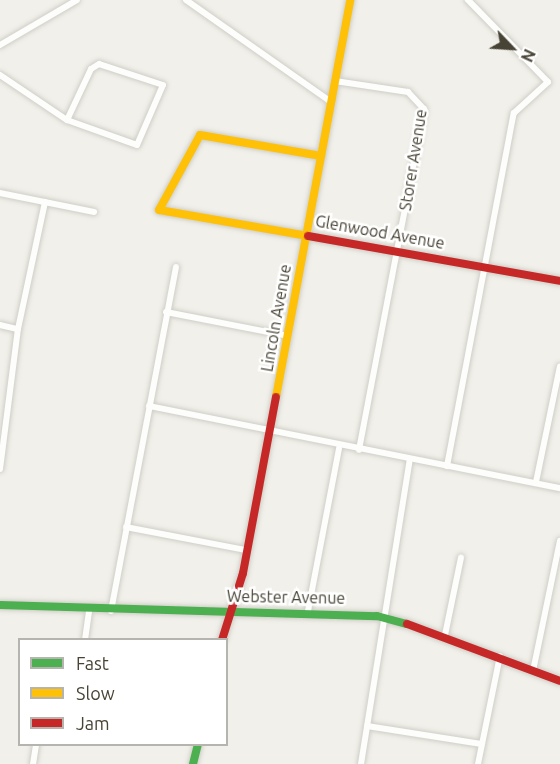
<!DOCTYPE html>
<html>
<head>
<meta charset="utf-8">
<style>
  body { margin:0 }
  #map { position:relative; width:560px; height:764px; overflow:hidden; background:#f1f0ea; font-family:Ubuntu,sans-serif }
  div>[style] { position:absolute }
  .roads { filter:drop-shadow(0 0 2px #cfcec7) drop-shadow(0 0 2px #cfcec7) }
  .street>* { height:6px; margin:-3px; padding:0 3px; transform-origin:3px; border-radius:3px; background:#fdfdfc }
  .fast>* { height:8px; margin:-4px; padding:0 4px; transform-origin:4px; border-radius:4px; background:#4caf50 }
  .slow>* { height:8px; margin:-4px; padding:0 4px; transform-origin:4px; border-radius:4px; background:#ffc107 }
  .jam>* { height:8px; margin:-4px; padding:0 4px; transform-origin:4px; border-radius:4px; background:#c62828 }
  span { translate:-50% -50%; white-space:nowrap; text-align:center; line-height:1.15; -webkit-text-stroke:5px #fff; paint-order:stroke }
  .street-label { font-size:16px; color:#484435 }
  .legend { position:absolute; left:18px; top:638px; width:210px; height:108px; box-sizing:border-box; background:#fff; border:2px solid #b6b4ae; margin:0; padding:8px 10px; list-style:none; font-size:18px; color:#484435 }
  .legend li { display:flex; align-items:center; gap:12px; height:30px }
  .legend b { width:30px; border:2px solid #b6b4ae }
  .north { position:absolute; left:482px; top:18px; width:60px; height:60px; -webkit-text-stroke:4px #fff; paint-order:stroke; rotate:115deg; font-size:16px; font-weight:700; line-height:24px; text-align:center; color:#484435 }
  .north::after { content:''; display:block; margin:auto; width:21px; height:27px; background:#484435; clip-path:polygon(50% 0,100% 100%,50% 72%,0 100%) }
</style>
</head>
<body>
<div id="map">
  <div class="roads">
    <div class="street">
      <div style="left:186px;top:0;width:177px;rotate:35.1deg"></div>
      <div style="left:0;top:45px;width:89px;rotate:-30.3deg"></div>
      <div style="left:0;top:75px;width:81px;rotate:33.9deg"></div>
      <div style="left:67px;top:120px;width:74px;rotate:19.7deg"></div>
      <div style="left:137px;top:145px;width:65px;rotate:-66.6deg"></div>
      <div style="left:163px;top:85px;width:67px;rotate:-161.8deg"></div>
      <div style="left:99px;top:64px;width:9px;rotate:148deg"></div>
      <div style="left:91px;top:69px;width:56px;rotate:115.2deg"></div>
      <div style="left:335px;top:81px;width:74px;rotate:8.6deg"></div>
      <div style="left:408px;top:92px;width:23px;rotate:47deg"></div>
      <div style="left:424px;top:109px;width:347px;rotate:100.8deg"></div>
      <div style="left:0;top:193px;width:96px;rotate:11.4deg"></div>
      <div style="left:166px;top:312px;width:124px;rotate:11.1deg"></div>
      <div style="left:0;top:325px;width:18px;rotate:13deg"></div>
      <div style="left:149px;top:406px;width:419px;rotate:11.3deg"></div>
      <div style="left:447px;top:466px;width:359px;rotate:-79.3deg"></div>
      <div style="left:514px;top:113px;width:46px;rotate:-42.4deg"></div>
      <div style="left:548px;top:82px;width:115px;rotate:-134.3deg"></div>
      <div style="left:0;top:469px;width:141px;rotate:-82.7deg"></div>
      <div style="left:18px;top:329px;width:130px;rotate:-78deg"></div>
      <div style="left:536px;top:482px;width:118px;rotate:-78.3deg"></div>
      <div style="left:126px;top:527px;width:122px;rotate:10.9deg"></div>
      <div style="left:111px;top:611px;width:350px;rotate:-79.3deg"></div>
      <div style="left:308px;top:611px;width:166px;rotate:-79.2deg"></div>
      <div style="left:445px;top:635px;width:79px;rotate:-78.3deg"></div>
      <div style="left:85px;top:640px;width:30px;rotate:-82deg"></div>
      <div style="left:533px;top:671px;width:133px;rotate:-78.3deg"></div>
      <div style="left:367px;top:726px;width:116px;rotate:8.9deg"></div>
      <div style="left:33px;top:764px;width:20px;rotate:-81deg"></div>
      <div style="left:361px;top:764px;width:309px;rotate:-80.9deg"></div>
      <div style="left:478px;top:764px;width:110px;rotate:-78.5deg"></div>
    </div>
    <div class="fast">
      <div style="left:0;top:605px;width:377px;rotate:1.7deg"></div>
      <div style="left:377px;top:616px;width:31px;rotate:15deg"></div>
      <div style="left:193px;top:764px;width:21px;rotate:-76deg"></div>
    </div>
    <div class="slow">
      <div style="left:308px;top:236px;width:151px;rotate:-170.1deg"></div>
      <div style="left:159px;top:210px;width:85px;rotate:-61.3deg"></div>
      <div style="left:200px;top:135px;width:123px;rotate:9.8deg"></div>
      <div style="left:276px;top:397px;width:404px;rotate:-79.4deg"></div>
    </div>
    <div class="jam">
      <div style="left:308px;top:236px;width:256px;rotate:10.1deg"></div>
      <div style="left:407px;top:624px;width:163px;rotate:20.4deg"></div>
      <div style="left:222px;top:640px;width:70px;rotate:-72.6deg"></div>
      <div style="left:243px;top:573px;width:179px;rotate:-79.4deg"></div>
    </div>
  </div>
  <div class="street-label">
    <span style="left:413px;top:160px;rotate:-81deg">Storer Avenue</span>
    <span style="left:380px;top:232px;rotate:10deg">Glenwood Avenue</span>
    <span style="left:276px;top:318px;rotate:-80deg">Lincoln Avenue</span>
    <span style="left:286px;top:597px;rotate:1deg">Webster Avenue</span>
  </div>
  <ul class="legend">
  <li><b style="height:8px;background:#4caf50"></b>Fast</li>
  <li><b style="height:8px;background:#ffc107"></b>Slow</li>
  <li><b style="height:8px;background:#c62828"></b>Jam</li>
  </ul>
  <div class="north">N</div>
</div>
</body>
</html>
